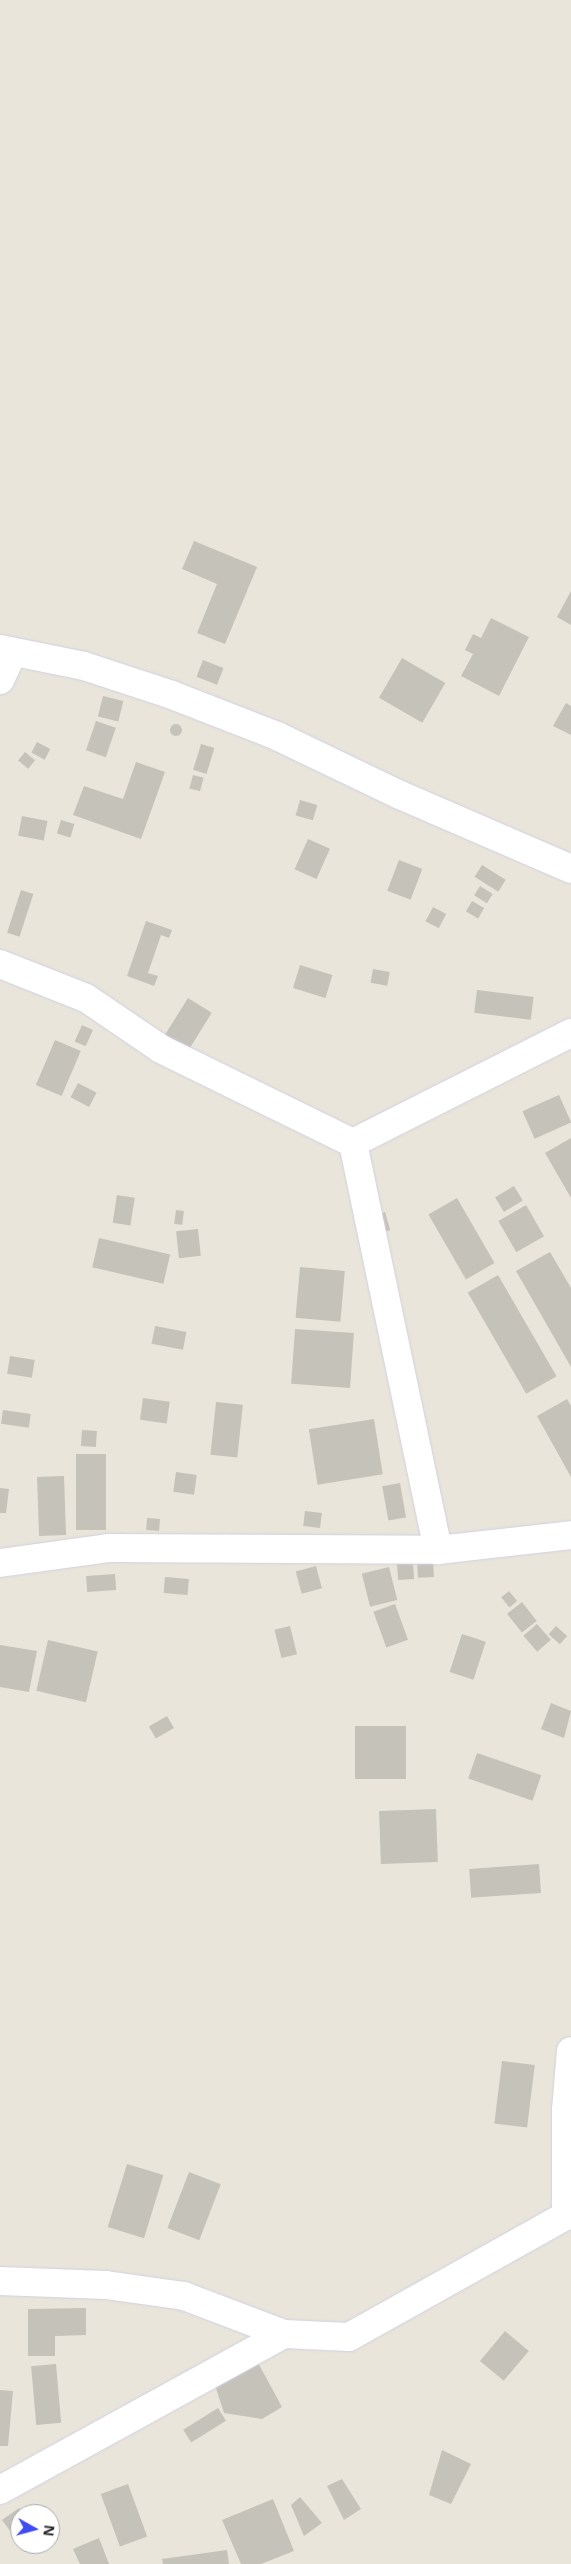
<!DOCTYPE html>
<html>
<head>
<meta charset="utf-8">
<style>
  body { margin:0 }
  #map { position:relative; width:571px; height:2564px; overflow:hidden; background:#eae5da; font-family:"Noto Sans",sans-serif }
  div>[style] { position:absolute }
  .building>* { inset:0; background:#c5c2ba; transform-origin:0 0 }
  .round { border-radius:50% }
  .roads { filter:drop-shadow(0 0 1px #d0d1e1) drop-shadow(0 0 1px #d0d1e1) }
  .minor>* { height:28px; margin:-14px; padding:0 14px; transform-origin:14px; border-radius:14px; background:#fff }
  span { translate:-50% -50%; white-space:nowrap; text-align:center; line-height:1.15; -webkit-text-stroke:4.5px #fff; paint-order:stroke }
  .north { position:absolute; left:10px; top:2504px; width:50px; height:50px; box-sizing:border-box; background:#fff; border:1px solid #a9a9a9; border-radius:50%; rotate:97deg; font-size:14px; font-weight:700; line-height:20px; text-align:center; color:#282828 }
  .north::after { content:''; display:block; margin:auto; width:18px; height:22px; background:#3f4cf2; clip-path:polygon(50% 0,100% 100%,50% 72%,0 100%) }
</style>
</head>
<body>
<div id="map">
  <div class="building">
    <div style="clip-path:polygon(194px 541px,257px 567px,225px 644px,197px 633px,217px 584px,182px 569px)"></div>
    <div style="clip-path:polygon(571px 591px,571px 625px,557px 617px)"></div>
    <div style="clip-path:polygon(491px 618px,529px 637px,499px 696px,461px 676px,473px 654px,465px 650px,473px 634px,481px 638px)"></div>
    <div style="left:402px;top:658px;width:50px;height:46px;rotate:30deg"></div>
    <div style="left:203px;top:660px;width:22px;height:18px;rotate:21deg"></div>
    <div style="left:103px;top:696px;width:21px;height:21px;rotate:14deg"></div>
    <div style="clip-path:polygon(566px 703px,571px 706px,571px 735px,553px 726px)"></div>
    <div style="left:96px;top:721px;width:21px;height:31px;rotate:19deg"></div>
    <div class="round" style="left:170px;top:724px;width:12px;height:12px"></div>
    <div style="left:37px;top:742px;width:15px;height:12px;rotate:28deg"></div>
    <div style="left:201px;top:744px;width:14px;height:27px;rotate:17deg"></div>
    <div style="left:25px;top:752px;width:13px;height:11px;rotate:39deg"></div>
    <div style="clip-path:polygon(136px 762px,165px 772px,141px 839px,73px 815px,84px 786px,123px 799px)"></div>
    <div style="left:193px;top:775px;width:11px;height:14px;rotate:15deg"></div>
    <div style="left:300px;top:800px;width:18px;height:16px;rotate:16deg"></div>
    <div style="left:22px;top:816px;width:26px;height:20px;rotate:11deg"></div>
    <div style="left:61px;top:820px;width:14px;height:14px;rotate:17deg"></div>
    <div style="left:308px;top:839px;width:24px;height:33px;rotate:24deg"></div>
    <div style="left:399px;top:860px;width:25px;height:33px;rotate:21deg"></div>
    <div style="left:482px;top:865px;width:28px;height:14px;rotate:32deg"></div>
    <div style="left:480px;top:886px;width:15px;height:11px;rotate:32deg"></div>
    <div style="left:21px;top:890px;width:13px;height:45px;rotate:18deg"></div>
    <div style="left:472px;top:901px;width:14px;height:12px;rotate:30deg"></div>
    <div style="left:433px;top:907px;width:15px;height:16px;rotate:28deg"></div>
    <div style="clip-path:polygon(146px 921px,172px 930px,169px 938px,161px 935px,148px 973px,158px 976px,154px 986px,127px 976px)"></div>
    <div style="left:300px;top:965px;width:34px;height:24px;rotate:17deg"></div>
    <div style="left:373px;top:969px;width:17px;height:14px;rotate:10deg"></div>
    <div style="left:477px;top:990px;width:57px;height:23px;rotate:7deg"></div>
    <div style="left:188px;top:998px;width:28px;height:44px;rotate:32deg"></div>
    <div style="left:82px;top:1025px;width:12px;height:18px;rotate:24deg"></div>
    <div style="left:55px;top:1040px;width:28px;height:49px;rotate:23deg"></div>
    <div style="left:78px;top:1083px;width:21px;height:16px;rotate:28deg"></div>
    <div style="left:559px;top:1095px;width:30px;height:40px;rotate:66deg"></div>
    <div style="clip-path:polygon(571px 1138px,571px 1198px,545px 1153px)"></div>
    <div style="left:514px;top:1186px;width:17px;height:22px;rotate:59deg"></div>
    <div style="left:117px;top:1195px;width:18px;height:28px;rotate:9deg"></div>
    <div style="left:457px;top:1198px;width:75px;height:33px;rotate:60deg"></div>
    <div style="left:526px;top:1205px;width:36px;height:32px;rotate:60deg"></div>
    <div style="left:176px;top:1210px;width:8px;height:14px;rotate:7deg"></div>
    <div style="left:385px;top:1212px;width:19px;height:17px;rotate:74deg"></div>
    <div style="left:198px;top:1229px;width:27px;height:22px;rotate:84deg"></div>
    <div style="left:99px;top:1238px;width:73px;height:30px;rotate:13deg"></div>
    <div style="clip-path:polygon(550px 1252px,571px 1288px,571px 1367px,516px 1271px)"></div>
    <div style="left:300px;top:1267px;width:45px;height:51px;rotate:5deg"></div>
    <div style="left:498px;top:1275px;width:117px;height:35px;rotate:60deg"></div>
    <div style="left:155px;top:1326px;width:32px;height:18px;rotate:11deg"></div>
    <div style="left:295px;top:1329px;width:59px;height:55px;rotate:4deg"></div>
    <div style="left:10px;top:1356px;width:25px;height:18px;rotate:9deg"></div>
    <div style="left:143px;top:1398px;width:27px;height:22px;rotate:8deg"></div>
    <div style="clip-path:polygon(567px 1399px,571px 1406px,571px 1477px,537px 1416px)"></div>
    <div style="left:216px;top:1402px;width:27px;height:53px;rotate:6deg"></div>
    <div style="left:3px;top:1410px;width:28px;height:14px;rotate:8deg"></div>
    <div style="left:374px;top:1419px;width:56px;height:66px;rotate:81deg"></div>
    <div style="left:82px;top:1430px;width:15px;height:16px;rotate:4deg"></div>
    <div style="left:76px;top:1454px;width:30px;height:76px"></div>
    <div style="left:176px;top:1472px;width:21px;height:20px;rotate:8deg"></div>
    <div style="left:64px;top:1476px;width:59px;height:27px;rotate:88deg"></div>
    <div style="left:400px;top:1483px;width:35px;height:18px;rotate:80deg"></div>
    <div style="clip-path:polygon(0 1488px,9px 1489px,6px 1513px,0 1513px)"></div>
    <div style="left:305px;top:1511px;width:17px;height:15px;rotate:7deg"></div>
    <div style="left:147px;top:1518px;width:13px;height:12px;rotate:4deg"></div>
    <div style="left:433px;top:1560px;width:17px;height:16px;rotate:87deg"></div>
    <div style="left:413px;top:1563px;width:16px;height:16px;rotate:86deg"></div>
    <div style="left:316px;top:1566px;width:23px;height:21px;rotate:75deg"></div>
    <div style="left:389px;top:1567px;width:34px;height:28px;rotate:76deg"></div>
    <div style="left:115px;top:1574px;width:16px;height:29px;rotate:86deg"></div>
    <div style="left:165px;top:1577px;width:24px;height:16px;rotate:5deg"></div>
    <div style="left:509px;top:1591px;width:13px;height:10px;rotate:51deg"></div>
    <div style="left:522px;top:1602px;width:24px;height:19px;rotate:52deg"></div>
    <div style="left:395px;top:1604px;width:38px;height:23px;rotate:70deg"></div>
    <div style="left:537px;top:1624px;width:21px;height:18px;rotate:49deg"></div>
    <div style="left:290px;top:1626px;width:29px;height:16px;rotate:76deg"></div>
    <div style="left:556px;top:1626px;width:15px;height:11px;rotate:42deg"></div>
    <div style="left:462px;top:1634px;width:25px;height:40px;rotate:18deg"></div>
    <div style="left:48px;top:1640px;width:51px;height:52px;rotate:13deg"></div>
    <div style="clip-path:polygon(0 1645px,37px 1651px,29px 1692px,0 1687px)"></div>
    <div style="clip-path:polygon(551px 1703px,571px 1711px,564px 1738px,541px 1729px)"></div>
    <div style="left:167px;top:1716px;width:14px;height:21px;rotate:60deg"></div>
    <div style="left:406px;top:1726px;width:53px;height:51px;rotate:90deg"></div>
    <div style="left:477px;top:1753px;width:68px;height:27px;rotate:19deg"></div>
    <div style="left:436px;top:1809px;width:53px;height:57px;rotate:88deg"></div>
    <div style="left:539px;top:1864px;width:29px;height:70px;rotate:86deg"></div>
    <div style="left:502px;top:2061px;width:33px;height:63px;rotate:7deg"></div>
    <div style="left:127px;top:2164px;width:38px;height:66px;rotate:17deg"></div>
    <div style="left:189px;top:2172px;width:34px;height:60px;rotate:21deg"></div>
    <div style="clip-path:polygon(86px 2308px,86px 2335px,55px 2336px,55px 2356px,28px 2356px,28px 2309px)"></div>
    <div style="left:505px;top:2331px;width:31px;height:39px;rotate:40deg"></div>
    <div style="clip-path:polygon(256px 2359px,282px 2407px,262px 2419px,224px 2413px,213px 2379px)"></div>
    <div style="left:56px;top:2364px;width:59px;height:25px;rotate:85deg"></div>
    <div style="clip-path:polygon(0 2390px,13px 2391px,8px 2446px,0 2446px)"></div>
    <div style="left:218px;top:2408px;width:15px;height:41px;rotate:58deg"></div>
    <div style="clip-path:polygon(442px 2450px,471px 2464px,451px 2504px,429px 2495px)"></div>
    <div style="clip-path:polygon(342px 2479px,361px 2509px,344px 2520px,327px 2486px)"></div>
    <div style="left:128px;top:2484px;width:56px;height:29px;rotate:70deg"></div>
    <div style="clip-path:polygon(300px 2497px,322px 2523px,304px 2536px,291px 2505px)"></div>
    <div style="clip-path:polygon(273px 2499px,294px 2551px,261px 2564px,241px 2564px,222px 2520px)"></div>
    <div style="clip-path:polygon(19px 2508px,23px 2514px,20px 2514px,20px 2530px,13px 2535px,2px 2520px)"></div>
    <div style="clip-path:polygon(99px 2538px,109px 2564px,80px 2564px,73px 2549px)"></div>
    <div style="clip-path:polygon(227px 2550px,229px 2564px,163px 2564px,162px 2559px)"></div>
  </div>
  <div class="roads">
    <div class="minor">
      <div style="left:0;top:649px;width:86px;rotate:11.4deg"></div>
      <div style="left:84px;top:666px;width:93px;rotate:18.2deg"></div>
      <div style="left:172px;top:695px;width:113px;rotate:21.3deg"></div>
      <div style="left:277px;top:736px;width:136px;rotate:25.6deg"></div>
      <div style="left:400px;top:795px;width:186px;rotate:23.4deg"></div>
      <div style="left:0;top:680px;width:31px;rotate:-65deg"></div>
      <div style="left:0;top:964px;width:92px;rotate:21.6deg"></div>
      <div style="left:86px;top:998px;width:91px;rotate:34.2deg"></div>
      <div style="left:161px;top:1049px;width:214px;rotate:26.1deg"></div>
      <div style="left:353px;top:1143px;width:416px;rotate:78.2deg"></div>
      <div style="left:353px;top:1143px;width:244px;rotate:-26.8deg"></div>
      <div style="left:0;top:1563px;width:109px;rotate:-7.9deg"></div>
      <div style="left:108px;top:1548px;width:330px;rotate:0.3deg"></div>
      <div style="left:438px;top:1550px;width:134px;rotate:-6.4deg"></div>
      <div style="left:566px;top:2216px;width:106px;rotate:-90deg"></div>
      <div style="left:566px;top:2110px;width:59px;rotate:-85.2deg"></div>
      <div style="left:0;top:2281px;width:106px;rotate:2.2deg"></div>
      <div style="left:106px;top:2285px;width:79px;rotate:8deg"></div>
      <div style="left:184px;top:2296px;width:107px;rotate:20.8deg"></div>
      <div style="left:0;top:2490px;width:324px;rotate:-28.8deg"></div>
      <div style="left:284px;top:2334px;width:65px;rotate:2.6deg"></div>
      <div style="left:349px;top:2337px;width:254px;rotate:-29.2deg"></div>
    </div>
  </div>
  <div class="north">N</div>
</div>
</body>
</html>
